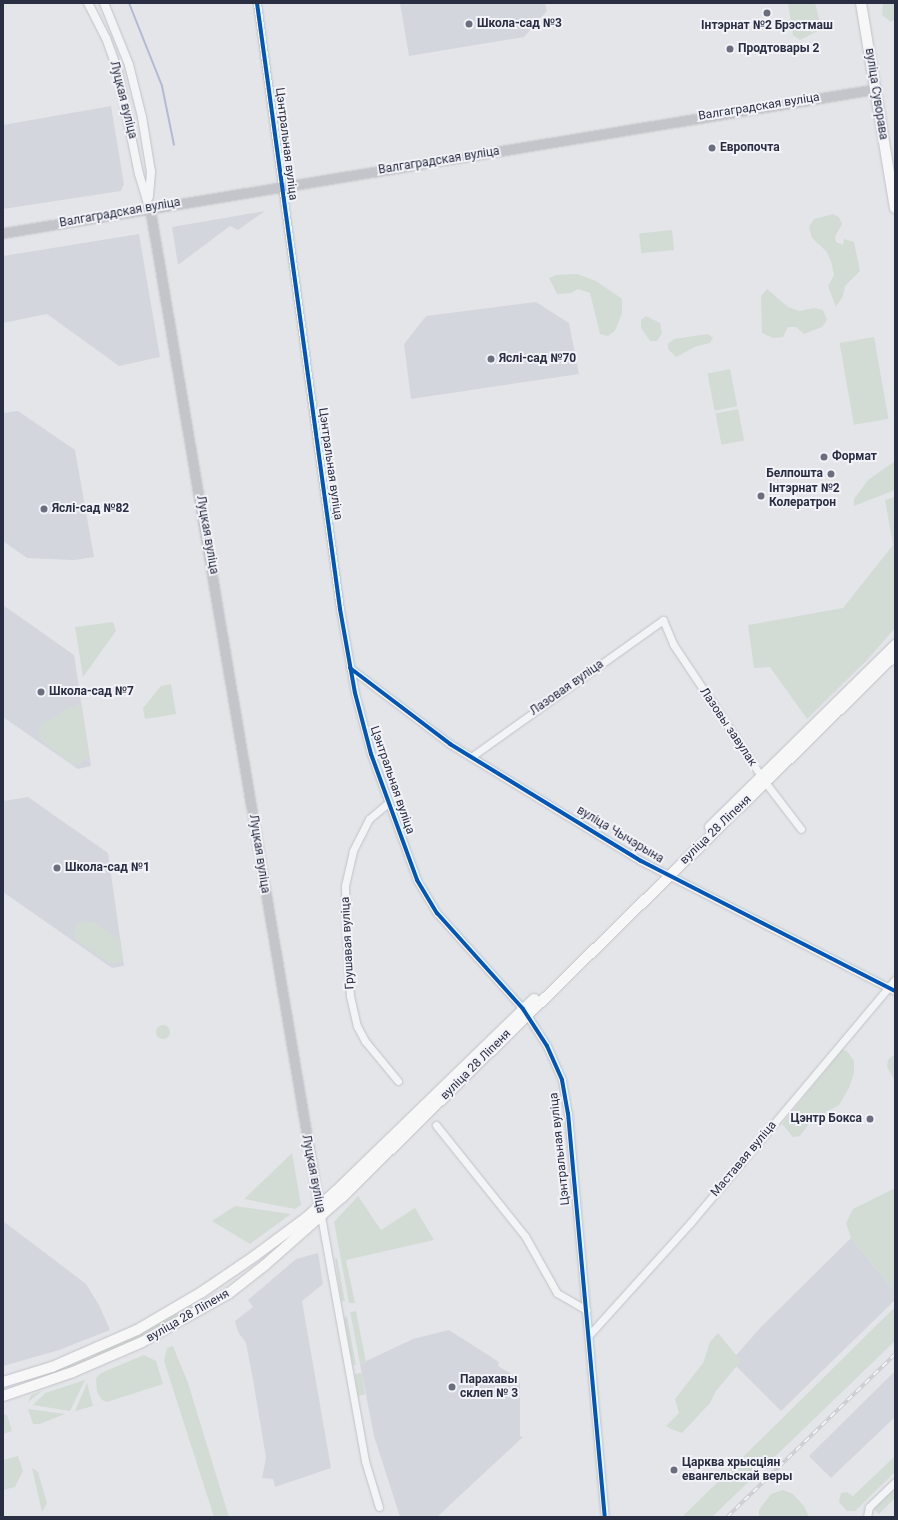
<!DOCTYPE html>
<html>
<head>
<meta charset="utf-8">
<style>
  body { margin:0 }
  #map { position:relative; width:898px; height:1520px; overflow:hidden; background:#e4e5e9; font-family:Roboto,sans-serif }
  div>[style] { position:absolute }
  .built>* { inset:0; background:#d4d6de }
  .green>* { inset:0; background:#d2dcd4; transform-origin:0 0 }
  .round { border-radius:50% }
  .stream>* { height:2px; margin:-1px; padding:0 1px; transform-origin:1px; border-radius:1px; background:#b2bbd4 }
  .roads { filter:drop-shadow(0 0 1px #c1c2c7) drop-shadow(0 0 1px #c1c2c7) }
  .minor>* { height:7px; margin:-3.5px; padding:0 3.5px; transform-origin:3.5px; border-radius:3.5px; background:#f3f4f6 }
  .tertiary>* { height:8px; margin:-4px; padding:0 4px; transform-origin:4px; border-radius:4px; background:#f3f4f6 }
  .secondary>* { height:9px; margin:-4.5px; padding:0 4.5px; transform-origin:4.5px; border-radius:4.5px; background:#c4c5ca }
  .primary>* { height:10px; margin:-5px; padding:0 5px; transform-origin:5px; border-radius:5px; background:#f7f7f7 }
  .rail>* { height:3.5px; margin-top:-1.75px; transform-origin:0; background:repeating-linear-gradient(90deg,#f2f3f8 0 6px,#cccdd1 0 12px); box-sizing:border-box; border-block:1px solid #cccdd1 }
  .cycleway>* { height:4px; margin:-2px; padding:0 2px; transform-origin:2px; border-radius:2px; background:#0057b8 }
  .dots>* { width:11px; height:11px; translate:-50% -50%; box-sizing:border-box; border:2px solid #f2f3f8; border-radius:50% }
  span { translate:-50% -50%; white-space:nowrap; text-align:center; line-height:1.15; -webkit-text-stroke:4px #f2f3f8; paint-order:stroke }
  .poi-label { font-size:12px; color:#2a2e43; font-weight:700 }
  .left { translate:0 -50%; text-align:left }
  .right { translate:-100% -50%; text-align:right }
  .street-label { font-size:12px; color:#2a2e43 }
  .frame { position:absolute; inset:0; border:4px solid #2a2e43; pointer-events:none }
</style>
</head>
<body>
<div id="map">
  <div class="built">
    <div style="clip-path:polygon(400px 3px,545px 3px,547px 11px,524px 37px,409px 56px)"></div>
    <div style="clip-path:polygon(111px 106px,124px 184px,121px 191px,3px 209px,3px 125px)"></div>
    <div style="clip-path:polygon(265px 211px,238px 230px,230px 226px,178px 265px,172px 227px)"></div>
    <div style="clip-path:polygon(139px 234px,160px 357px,119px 366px,47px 314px,3px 323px,3px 256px)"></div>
    <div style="clip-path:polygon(536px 302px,569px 323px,579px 374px,411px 399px,404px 344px,426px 316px)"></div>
    <div style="clip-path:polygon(18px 411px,75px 450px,94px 557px,74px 560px,27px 558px,3px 541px,3px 413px)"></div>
    <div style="clip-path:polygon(3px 605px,74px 655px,91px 766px,78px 769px,3px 717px)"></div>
    <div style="clip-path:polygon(28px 797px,108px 853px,124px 966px,112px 968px,3px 892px,3px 801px)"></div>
    <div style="clip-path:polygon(3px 1221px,86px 1284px,99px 1305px,110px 1330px,59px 1350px,3px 1366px)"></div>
    <div style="clip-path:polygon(851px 1238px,895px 1292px,895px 1300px,781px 1411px,731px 1361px,761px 1327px)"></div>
    <div style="clip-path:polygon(318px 1253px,323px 1284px,302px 1301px,331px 1468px,275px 1487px,273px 1479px,262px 1478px,266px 1458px,253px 1380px,246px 1343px,238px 1332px,235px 1321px,253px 1307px,248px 1300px,296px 1259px)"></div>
    <div style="clip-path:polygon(449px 1330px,499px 1362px,498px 1366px,515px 1376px,520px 1383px,520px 1436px,523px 1437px,437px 1517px,400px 1517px,374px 1436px,360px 1364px,413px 1339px)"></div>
    <div style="clip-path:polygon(895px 1371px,895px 1417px,831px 1478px,809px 1456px)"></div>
  </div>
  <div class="green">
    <div style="clip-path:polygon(788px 3px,815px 3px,820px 23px,818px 31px,800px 40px,793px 35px)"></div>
    <div style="clip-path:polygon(883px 3px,895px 3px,895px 19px,891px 22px,882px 15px)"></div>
    <div style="clip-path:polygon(833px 214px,839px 217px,842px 224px,835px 237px,836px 242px,843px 245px,844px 239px,854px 242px,860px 271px,845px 286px,843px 296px,836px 307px,828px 286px,834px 275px,831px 261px,826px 251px,812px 238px,809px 227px,814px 219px)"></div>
    <div style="left:672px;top:230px;width:20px;height:33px;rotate:84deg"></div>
    <div style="clip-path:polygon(577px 274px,596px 281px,622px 299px,622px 313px,615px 331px,608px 336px,600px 334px,590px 293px,578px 289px,571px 293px,557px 294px,549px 278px,556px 275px)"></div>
    <div style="clip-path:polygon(767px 289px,788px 307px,799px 311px,814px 308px,823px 310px,827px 320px,822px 327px,804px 334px,796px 327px,788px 327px,783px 337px,773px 338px,762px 333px,761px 296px)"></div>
    <div style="clip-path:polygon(646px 316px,660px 323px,662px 333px,657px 341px,650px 341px,641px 328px,641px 320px)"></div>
    <div style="clip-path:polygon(708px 334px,713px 338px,710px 343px,697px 346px,676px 357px,668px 349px,668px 344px,674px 339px)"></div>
    <div style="left:874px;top:337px;width:83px;height:35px;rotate:80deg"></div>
    <div style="left:730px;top:369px;width:38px;height:23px;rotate:79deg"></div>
    <div style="left:738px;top:409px;width:32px;height:23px;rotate:79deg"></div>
    <div style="clip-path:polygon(895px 461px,895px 490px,854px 506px,854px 499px,868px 480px)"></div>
    <div style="clip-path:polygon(895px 497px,895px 628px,868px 659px,807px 719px,770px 667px,754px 668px,748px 625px,843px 608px,893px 545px,885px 500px)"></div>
    <div style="clip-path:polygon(113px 622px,116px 631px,83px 677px,75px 627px)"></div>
    <div style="clip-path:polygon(171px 684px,176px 714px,145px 719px,143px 708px,161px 686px)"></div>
    <div style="clip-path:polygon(78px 704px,81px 704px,89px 756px,80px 764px,71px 763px,40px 739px,38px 731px,42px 724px,70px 707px,78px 707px)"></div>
    <div style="clip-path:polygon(85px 921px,97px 924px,120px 940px,123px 959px,120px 963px,111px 964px,75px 939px,74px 926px)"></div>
    <div class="round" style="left:156px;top:1025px;width:14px;height:14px"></div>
    <div style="clip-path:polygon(842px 1050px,847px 1051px,854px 1061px,854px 1073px,849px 1088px,839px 1105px,812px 1120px,800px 1136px,793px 1137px,782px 1124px)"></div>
    <div style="clip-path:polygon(895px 1054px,895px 1081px,887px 1067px,888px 1060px)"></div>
    <div style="clip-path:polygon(292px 1153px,301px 1205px,295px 1209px,244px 1199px)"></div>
    <div style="clip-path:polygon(895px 1188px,895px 1292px,851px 1238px,846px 1223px,853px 1209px)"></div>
    <div style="clip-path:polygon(358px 1196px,381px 1230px,415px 1208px,434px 1240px,346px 1260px,355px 1303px,349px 1303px,334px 1222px)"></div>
    <div style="clip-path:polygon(235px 1206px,291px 1214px,250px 1244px,212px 1221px)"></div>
    <div style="clip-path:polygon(335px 1258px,337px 1258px,345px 1302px,341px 1300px)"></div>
    <div style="clip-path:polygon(196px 1303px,198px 1305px,142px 1337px,55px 1374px,19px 1385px,91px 1357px)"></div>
    <div style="clip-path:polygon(895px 1307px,895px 1341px,712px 1517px,682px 1517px)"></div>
    <div style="left:356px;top:1311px;width:53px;height:6px;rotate:79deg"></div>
    <div style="clip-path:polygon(347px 1316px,356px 1365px,353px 1365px,344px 1318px)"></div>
    <div style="clip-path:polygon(718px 1333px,741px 1361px,716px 1391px,710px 1403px,682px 1433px,671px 1429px,666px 1426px,679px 1413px,675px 1399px,703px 1363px,710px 1342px)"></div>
    <div style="clip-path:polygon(173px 1346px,188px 1383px,229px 1517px,214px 1517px,164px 1361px,167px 1348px)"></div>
    <div style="clip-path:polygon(144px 1355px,156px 1361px,163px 1384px,107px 1402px,102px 1400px,97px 1392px,96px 1378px,101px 1373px)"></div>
    <div style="clip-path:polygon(91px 1372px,42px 1391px,28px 1402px,31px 1395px)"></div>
    <div style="left:362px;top:1373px;width:22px;height:7px;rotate:82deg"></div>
    <div style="clip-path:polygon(85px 1380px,70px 1411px,33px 1405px,45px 1393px)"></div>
    <div style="clip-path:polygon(87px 1383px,93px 1406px,75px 1411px)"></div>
    <div style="clip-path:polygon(28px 1409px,65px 1414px,40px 1424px,33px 1424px)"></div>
    <div style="clip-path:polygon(3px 1414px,7px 1415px,12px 1431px,3px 1434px)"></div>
    <div style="clip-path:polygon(18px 1456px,23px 1471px,15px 1487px,3px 1490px,3px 1460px)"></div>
    <div style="clip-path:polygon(895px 1456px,895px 1472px,855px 1511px,847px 1511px,839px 1502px,841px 1493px,847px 1492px,853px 1496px)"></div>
    <div style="clip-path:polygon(32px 1468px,38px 1472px,47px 1503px,42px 1512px)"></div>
    <div style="clip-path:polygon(893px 1488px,895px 1498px,879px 1514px,873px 1508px)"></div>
    <div style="clip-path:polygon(783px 1490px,793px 1494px,804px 1506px,809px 1517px,759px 1517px,759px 1510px,771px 1494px)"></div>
  </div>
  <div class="stream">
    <div style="left:129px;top:3px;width:89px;rotate:68.3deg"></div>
    <div style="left:162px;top:86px;width:60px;rotate:78.5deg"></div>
  </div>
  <div class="roads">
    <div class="minor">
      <div style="left:257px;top:3px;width:612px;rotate:82.2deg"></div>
      <div style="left:340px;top:609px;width:85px;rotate:79.9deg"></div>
      <div style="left:355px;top:693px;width:63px;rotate:75.3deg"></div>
      <div style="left:371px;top:754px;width:134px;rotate:69.9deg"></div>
      <div style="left:417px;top:880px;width:39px;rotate:59deg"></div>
      <div style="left:437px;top:913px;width:129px;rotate:48.1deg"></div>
      <div style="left:523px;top:1009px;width:44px;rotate:57deg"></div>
      <div style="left:547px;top:1046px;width:37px;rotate:66deg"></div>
      <div style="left:562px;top:1080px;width:34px;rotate:80deg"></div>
      <div style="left:568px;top:1113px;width:406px;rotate:84.8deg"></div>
      <div style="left:350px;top:668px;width:126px;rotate:37.2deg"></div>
      <div style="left:450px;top:744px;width:224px;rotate:31.5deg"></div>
      <div style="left:641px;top:861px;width:285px;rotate:27.1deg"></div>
      <div style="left:471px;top:757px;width:236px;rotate:-35.5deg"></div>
      <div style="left:663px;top:620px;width:26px;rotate:67deg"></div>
      <div style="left:673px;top:644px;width:166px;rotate:56.3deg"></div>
      <div style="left:765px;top:782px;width:59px;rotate:52.5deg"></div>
      <div style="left:388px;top:803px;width:25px;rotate:140deg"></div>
      <div style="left:369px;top:819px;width:36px;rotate:117deg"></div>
      <div style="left:353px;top:851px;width:36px;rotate:103deg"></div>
      <div style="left:345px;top:886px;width:43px;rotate:88.7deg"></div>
      <div style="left:346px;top:929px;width:67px;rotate:86.6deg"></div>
      <div style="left:350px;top:996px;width:31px;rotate:77deg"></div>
      <div style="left:357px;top:1026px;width:17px;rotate:62deg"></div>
      <div style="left:365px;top:1041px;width:52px;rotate:50.5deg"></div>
      <div style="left:436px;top:1125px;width:142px;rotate:51.3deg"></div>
      <div style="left:525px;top:1236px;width:65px;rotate:60.7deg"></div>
      <div style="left:557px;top:1293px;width:34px;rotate:30deg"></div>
      <div style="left:321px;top:1216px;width:249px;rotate:79.8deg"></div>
      <div style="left:365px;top:1461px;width:48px;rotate:73.1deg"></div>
      <div style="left:589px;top:1335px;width:152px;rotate:-47.9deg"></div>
      <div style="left:691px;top:1222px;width:317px;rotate:-49.9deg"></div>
      <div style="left:867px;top:1517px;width:10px;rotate:-79deg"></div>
      <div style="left:869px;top:1507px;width:36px;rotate:-44deg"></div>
    </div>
    <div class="tertiary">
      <div style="left:88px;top:3px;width:39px;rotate:63deg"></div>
      <div style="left:106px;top:38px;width:32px;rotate:70deg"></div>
      <div style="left:117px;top:68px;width:108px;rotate:78.3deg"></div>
      <div style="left:139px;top:174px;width:37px;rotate:73deg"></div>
      <div style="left:104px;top:3px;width:67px;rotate:68deg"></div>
      <div style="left:129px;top:65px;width:54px;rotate:76deg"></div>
      <div style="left:142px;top:117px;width:56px;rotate:80.7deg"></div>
      <div style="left:151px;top:172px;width:25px;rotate:95deg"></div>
    </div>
    <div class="secondary">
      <div style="left:150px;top:209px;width:1018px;rotate:80.39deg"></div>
      <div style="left:3px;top:233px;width:885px;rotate:-9.37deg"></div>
    </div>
    <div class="primary">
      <div style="left:861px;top:3px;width:208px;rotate:80.6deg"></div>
      <div style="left:710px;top:827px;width:260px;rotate:-44.5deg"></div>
      <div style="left:3px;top:1382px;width:51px;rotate:-17deg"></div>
      <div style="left:52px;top:1367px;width:93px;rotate:-23.5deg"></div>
      <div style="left:137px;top:1330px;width:75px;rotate:-30.3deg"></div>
      <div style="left:202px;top:1292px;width:65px;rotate:-34.4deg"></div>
      <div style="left:256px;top:1255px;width:62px;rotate:-36.5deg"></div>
      <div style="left:306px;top:1218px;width:40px;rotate:-42deg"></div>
      <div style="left:336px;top:1191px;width:276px;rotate:-44.1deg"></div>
      <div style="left:3px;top:1396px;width:74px;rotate:-18.9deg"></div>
      <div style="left:73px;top:1372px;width:75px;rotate:-23.5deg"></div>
      <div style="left:142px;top:1342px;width:98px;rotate:-29.2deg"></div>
      <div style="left:228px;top:1294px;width:47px;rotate:-38.1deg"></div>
      <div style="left:265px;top:1265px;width:103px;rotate:-41.4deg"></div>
      <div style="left:342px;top:1197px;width:774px;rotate:-44.42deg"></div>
    </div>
  </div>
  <div class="rail">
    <div style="left:727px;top:1517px;width:234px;rotate:-44.1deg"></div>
  </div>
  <div class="cycleway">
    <div style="left:257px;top:3px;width:612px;rotate:82.2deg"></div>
    <div style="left:340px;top:609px;width:85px;rotate:79.9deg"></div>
    <div style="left:355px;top:693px;width:63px;rotate:75.3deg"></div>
    <div style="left:371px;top:754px;width:134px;rotate:69.9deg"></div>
    <div style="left:417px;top:880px;width:39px;rotate:59deg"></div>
    <div style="left:437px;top:913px;width:129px;rotate:48.1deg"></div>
    <div style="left:523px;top:1009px;width:44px;rotate:57deg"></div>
    <div style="left:547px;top:1046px;width:37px;rotate:66deg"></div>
    <div style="left:562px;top:1080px;width:34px;rotate:80deg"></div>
    <div style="left:568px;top:1113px;width:406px;rotate:84.8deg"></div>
    <div style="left:350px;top:668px;width:126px;rotate:37.2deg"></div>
    <div style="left:450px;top:744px;width:224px;rotate:31.5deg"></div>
    <div style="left:641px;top:861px;width:285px;rotate:27.1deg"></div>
  </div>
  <div class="dots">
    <div style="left:767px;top:13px;background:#6b6e7d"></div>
    <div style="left:469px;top:24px;background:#6b6e7d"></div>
    <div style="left:730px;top:49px;background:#6b6e7d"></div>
    <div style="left:712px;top:148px;background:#6b6e7d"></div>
    <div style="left:491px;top:359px;background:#6b6e7d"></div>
    <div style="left:824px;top:457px;background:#6b6e7d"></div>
    <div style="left:831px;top:474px;background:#6b6e7d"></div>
    <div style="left:761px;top:496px;background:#6b6e7d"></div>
    <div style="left:44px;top:509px;background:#6b6e7d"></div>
    <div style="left:41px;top:692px;background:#6b6e7d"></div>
    <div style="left:57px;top:868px;background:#6b6e7d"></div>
    <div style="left:870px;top:1119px;background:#6b6e7d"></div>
    <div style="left:452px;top:1387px;background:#6b6e7d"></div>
    <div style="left:674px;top:1470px;background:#6b6e7d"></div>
  </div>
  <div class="poi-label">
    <span class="left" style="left:477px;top:24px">Школа-сад №3</span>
    <span style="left:767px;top:26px">Інтэрнат №2 Брэстмаш</span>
    <span class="left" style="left:738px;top:49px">Продтовары 2</span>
    <span class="left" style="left:720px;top:148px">Европочта</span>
    <span class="left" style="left:499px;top:359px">Яслі-сад №70</span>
    <span class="left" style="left:832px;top:457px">Формат</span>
    <span class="right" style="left:823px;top:474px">Белпошта</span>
    <span class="left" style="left:769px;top:496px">Інтэрнат №2<br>Колератрон</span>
    <span class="left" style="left:52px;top:509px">Яслі-сад №82</span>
    <span class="left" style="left:49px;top:692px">Школа-сад №7</span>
    <span class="left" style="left:65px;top:868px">Школа-сад №1</span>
    <span class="right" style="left:862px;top:1119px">Цэнтр Бокса</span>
    <span class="left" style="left:460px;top:1387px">Парахавы<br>склеп № 3</span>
    <span class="left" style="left:682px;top:1470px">Царква хрысціян<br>евангельскай веры</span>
  </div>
  <div class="street-label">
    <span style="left:876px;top:94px;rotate:81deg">вуліца Суворава</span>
    <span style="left:123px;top:100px;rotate:76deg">Луцкая вуліца</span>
    <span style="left:759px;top:107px;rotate:-9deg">Валгаградская вуліца</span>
    <span style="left:286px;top:144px;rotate:83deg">Цэнтральная вуліца</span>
    <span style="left:439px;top:161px;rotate:-9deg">Валгаградская вуліца</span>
    <span style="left:120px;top:213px;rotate:-10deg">Валгаградская вуліца</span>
    <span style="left:330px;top:464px;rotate:82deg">Цэнтральная вуліца</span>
    <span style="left:207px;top:535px;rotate:80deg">Луцкая вуліца</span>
    <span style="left:567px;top:688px;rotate:-35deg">Лазовая вуліца</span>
    <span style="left:728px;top:727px;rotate:56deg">Лазовы завулак</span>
    <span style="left:392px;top:780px;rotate:71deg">Цэнтральная вуліца</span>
    <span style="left:716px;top:830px;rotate:-44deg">вуліца 28 Ліпеня</span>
    <span style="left:620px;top:835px;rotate:31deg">вуліца Чычэрына</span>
    <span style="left:259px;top:854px;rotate:81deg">Луцкая вуліца</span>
    <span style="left:348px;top:943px;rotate:-93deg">Грушавая вуліца</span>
    <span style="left:476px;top:1065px;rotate:-45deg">вуліца 28 Ліпеня</span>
    <span style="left:560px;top:1149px;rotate:-96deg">Цэнтральная вуліца</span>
    <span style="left:744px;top:1159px;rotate:-50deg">Маставая вуліца</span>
    <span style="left:313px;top:1174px;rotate:79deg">Луцкая вуліца</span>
    <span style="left:188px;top:1316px;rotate:-30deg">вуліца 28 Ліпеня</span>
  </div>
  <div class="frame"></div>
</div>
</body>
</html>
